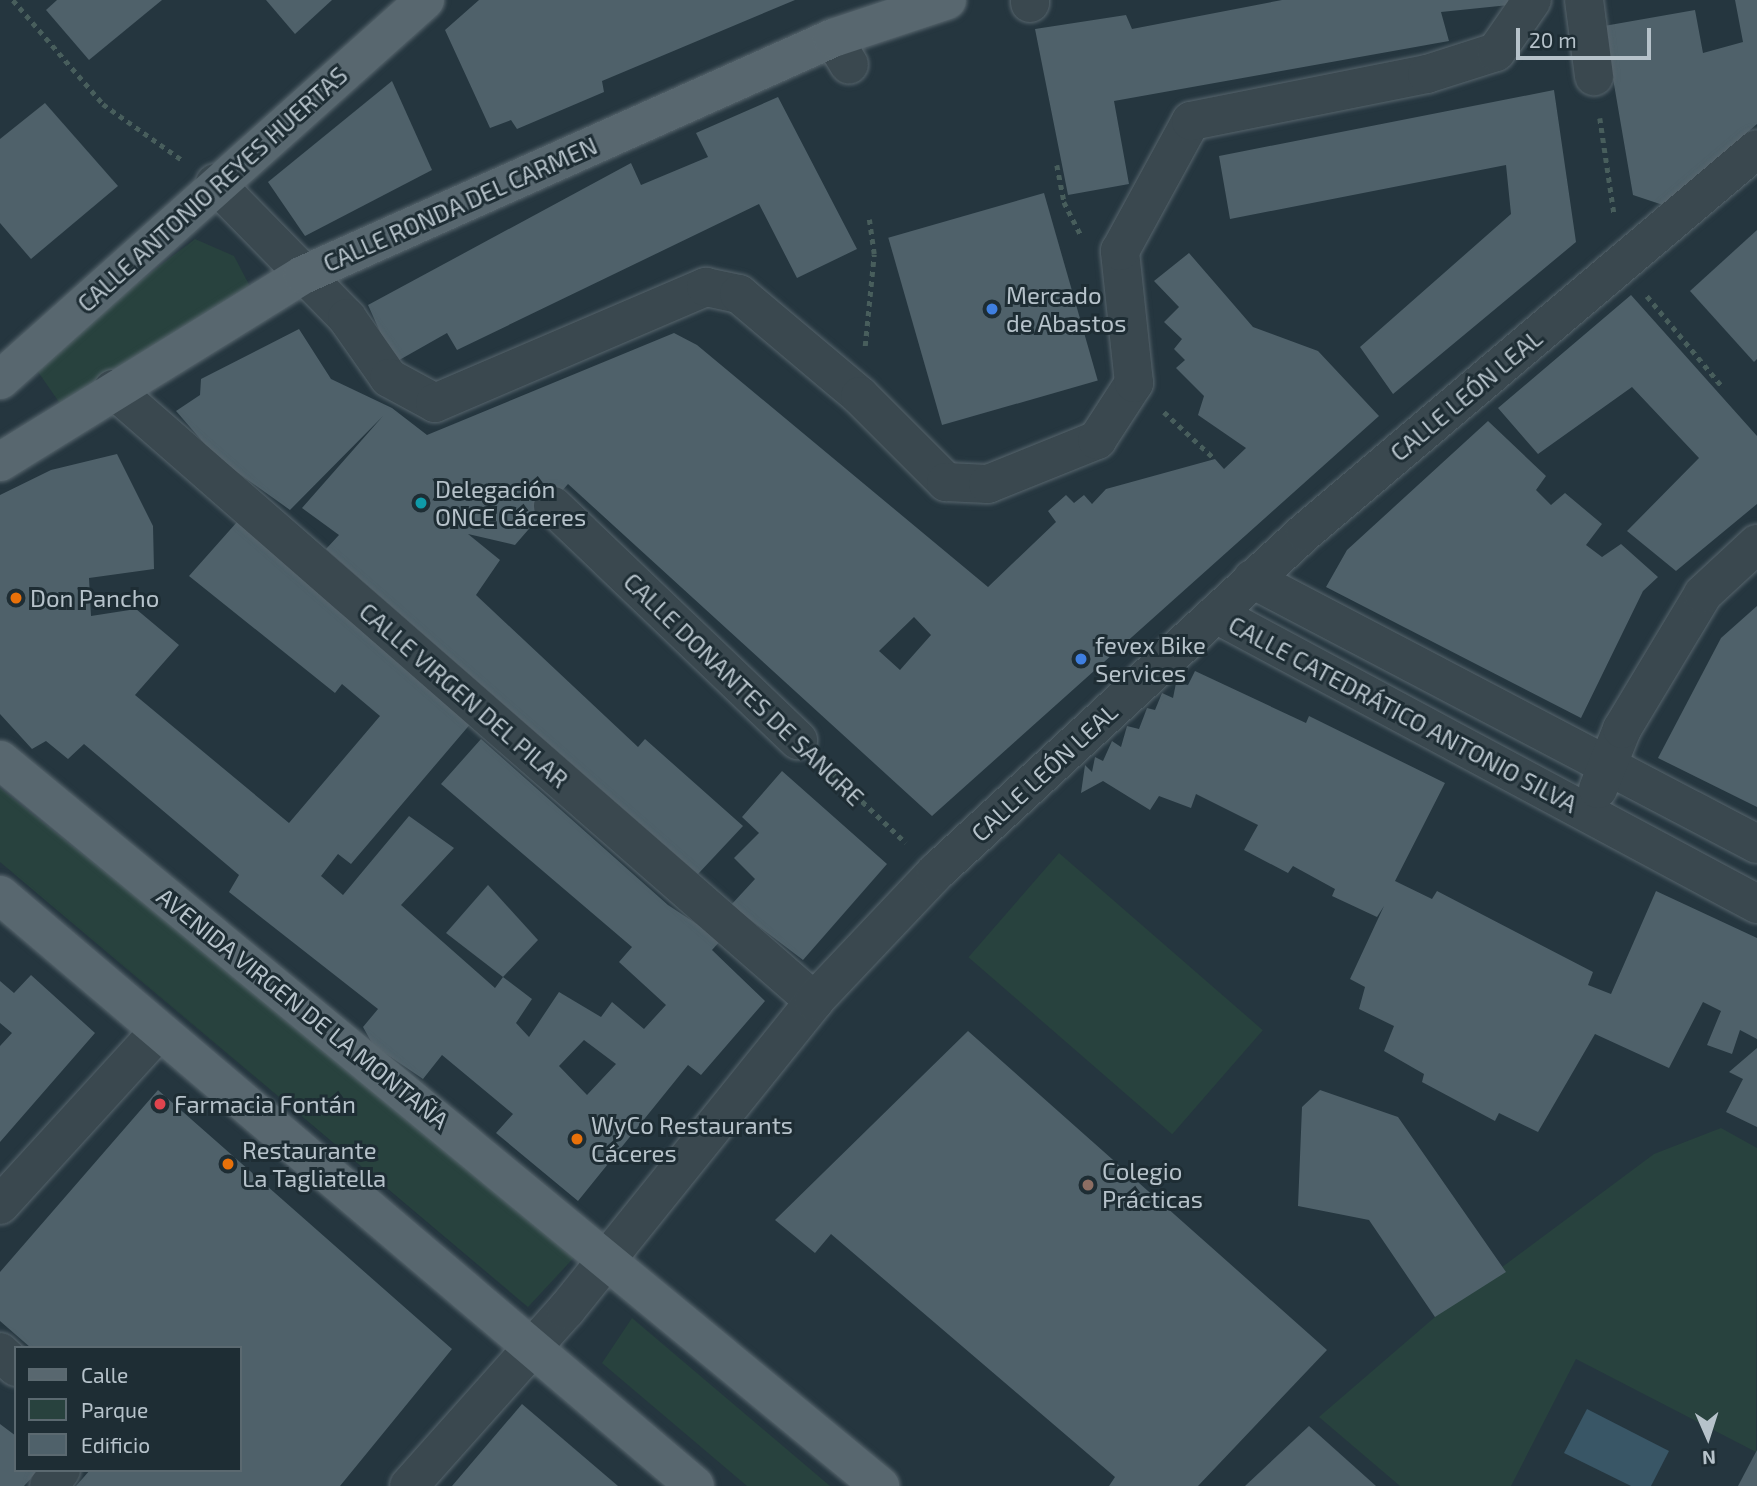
<!DOCTYPE html>
<html>
<head>
<meta charset="utf-8">
<style>
  body { margin:0 }
  #map { position:relative; width:1757px; height:1486px; overflow:hidden; background:#25363f; font-family:"Exo 2",sans-serif }
  div>[style] { position:absolute }
  .green>* { inset:0; background:#28423e; transform-origin:0 0 }
  .water>* { inset:0; background:#395666 }
  .building>* { inset:0; background:#4f616a; transform-origin:0 0 }
  .path>* { height:4.5px; margin-top:-2.25px; transform-origin:0; background:repeating-linear-gradient(90deg,#485e5c 0 5px,transparent 0 10px) }
  .roads { filter:drop-shadow(0 0 2px #57656d) drop-shadow(0 0 2px #57656d) }
  .minor>* { height:38px; margin:-19px; padding:0 19px; transform-origin:19px; border-radius:19px; background:#3a484f }
  .major>* { height:38px; margin:-19px; padding:0 19px; transform-origin:19px; border-radius:19px; background:#58676f }
  .dots>* { width:19px; height:19px; translate:-50% -50%; box-sizing:border-box; border:4px solid #1e2d34; border-radius:50% }
  span { translate:-50% -50%; white-space:nowrap; text-align:center; line-height:1.15; -webkit-text-stroke:6px #1e2d34; paint-order:stroke }
  .street-label { font-size:24px; color:#b6c2ca }
  .poi-label { font-size:24px; color:#b6c2ca }
  .left { translate:0 -50%; text-align:left }
  .legend { position:absolute; left:14px; top:1346px; width:228px; height:126px; box-sizing:border-box; background:#1e2d34; border:2px solid #5b6970; margin:0; padding:9px 12px; list-style:none; font-size:21px; color:#b6c2ca }
  .legend li { display:flex; align-items:center; gap:14px; height:35px }
  .legend b { width:35px; border:2px solid #5b6970 }
  .north { position:absolute; left:1673px; top:1402px; width:70px; height:70px; -webkit-text-stroke:5px #1e2d34; paint-order:stroke; rotate:177deg; font-size:19px; font-weight:700; line-height:28px; text-align:center; color:#b6c2ca }
  .north::after { content:''; display:block; margin:auto; width:24px; height:32px; background:#b6c2ca; clip-path:polygon(50% 0,100% 100%,50% 72%,0 100%) }
  .scale { position:absolute; left:1516px; top:28px; width:135px; height:32px; box-sizing:border-box; border:4px solid #b6c2ca; border-top:0; padding-left:9px; font-size:21px; line-height:24px; white-space:nowrap; color:#b6c2ca; -webkit-text-stroke:5px #1e2d34; paint-order:stroke }
</style>
</head>
<body>
<div id="map">
  <div class="green">
    <div style="clip-path:polygon(195px 239px,234px 256px,255px 296px,63px 408px,32px 363px)"></div>
    <div style="clip-path:polygon(0 788px,580px 1251px,528px 1307px,0 862px)"></div>
    <div style="left:1059px;top:853px;width:270px;height:138px;rotate:41deg"></div>
    <div style="clip-path:polygon(1721px 1128px,1757px 1148px,1756px 1452px,1576px 1359px,1511px 1486px,1400px 1486px,1319px 1417px,1435px 1317px,1654px 1154px)"></div>
    <div style="clip-path:polygon(632px 1318px,830px 1486px,747px 1486px,602px 1363px)"></div>
  </div>
  <div class="water">
    <div style="clip-path:polygon(1587px 1409px,1669px 1451px,1651px 1486px,1631px 1486px,1564px 1453px)"></div>
  </div>
  <div class="building">
    <div style="clip-path:polygon(57px 0,162px 0,89px 60px,46px 10px)"></div>
    <div style="clip-path:polygon(266px 0,332px 0,295px 34px)"></div>
    <div style="clip-path:polygon(479px 0,795px 0,602px 81px,604px 92px,517px 129px,511px 120px,490px 128px,445px 30px)"></div>
    <div style="clip-path:polygon(1282px 0,1508px 0,1509px 5px,1441px 12px,1449px 41px,1114px 101px,1129px 184px,1068px 195px,1035px 29px,1126px 15px,1132px 29px)"></div>
    <div style="clip-path:polygon(1735px 0,1757px 0,1757px 124px,1663px 205px,1633px 195px,1604px 26px,1695px 10px,1703px 53px,1743px 42px)"></div>
    <div style="clip-path:polygon(392px 81px,432px 170px,305px 236px,268px 182px)"></div>
    <div style="clip-path:polygon(1554px 90px,1576px 242px,1393px 394px,1360px 347px,1511px 214px,1506px 165px,1230px 219px,1219px 156px)"></div>
    <div style="clip-path:polygon(778px 97px,857px 249px,797px 278px,759px 204px,457px 350px,447px 333px,394px 363px,368px 305px,631px 163px,641px 185px,708px 157px,696px 133px)"></div>
    <div style="clip-path:polygon(45px 103px,118px 186px,31px 259px,0 223px,0 139px)"></div>
    <div style="left:1044px;top:193px;width:195px;height:162px;rotate:74deg"></div>
    <div style="clip-path:polygon(1757px 230px,1757px 359px,1754px 362px,1690px 291px)"></div>
    <div style="clip-path:polygon(evenodd,1189px 253px,1253px 327px,1318px 351px,1379px 416px,932px 816px,568px 484px,515px 545px,468px 534px,500px 560px,476px 595px,638px 747px,645px 739px,743px 826px,698px 874px,326px 549px,339px 535px,302px 508px,383px 416px,290px 510px,216px 457px,176px 411px,200px 395px,201px 379px,299px 329px,331px 379px,392px 408px,427px 435px,674px 333px,697px 345px,988px 587px,1056px 522px,1048px 511px,1066px 495px,1074px 503px,1084px 495px,1092px 504px,1106px 489px,1215px 459px,1224px 469px,1246px 448px,1198px 415px,1204px 396px,1176px 368px,1185px 360px,1174px 349px,1182px 339px,1164px 322px,1179px 307px,1154px 281px,1189px 253px,914px 617px,931px 635px,900px 670px,879px 651px,914px 617px)"></div>
    <div style="clip-path:polygon(1631px 295px,1757px 436px,1757px 504px,1676px 571px,1627px 531px,1699px 458px,1632px 387px,1538px 454px,1498px 408px)"></div>
    <div style="clip-path:polygon(1488px 421px,1546px 476px,1536px 490px,1551px 505px,1565px 493px,1602px 524px,1586px 545px,1602px 557px,1621px 544px,1658px 577px,1643px 591px,1581px 718px,1326px 587px,1347px 550px)"></div>
    <div style="clip-path:polygon(evenodd,117px 454px,153px 526px,154px 569px,89px 578px,91px 616px,136px 609px,179px 645px,135px 695px,289px 823px,380px 716px,342px 684px,335px 693px,189px 576px,237px 522px,472px 722px,351px 864px,338px 854px,321px 876px,343px 895px,409px 816px,454px 848px,401px 905px,495px 988px,503px 977px,532px 999px,516px 1023px,529px 1037px,559px 992px,601px 1017px,612px 1002px,644px 1029px,666px 1005px,619px 962px,632px 947px,441px 784px,481px 739px,668px 905px,721px 940px,712px 950px,765px 1001px,701px 1075px,688px 1065px,578px 1201px,496px 1133px,513px 1114px,442px 1055px,423px 1079px,373px 1045px,363px 1027px,378px 1009px,229px 892px,239px 875px,84px 744px,68px 759px,46px 741px,32px 749px,0 714px,0 495px,51px 470px,117px 454px,584px 1040px,616px 1064px,587px 1095px,559px 1066px,584px 1040px)"></div>
    <div style="clip-path:polygon(1757px 606px,1757px 807px,1658px 758px,1721px 638px)"></div>
    <div style="clip-path:polygon(1195px 671px,1306px 723px,1309px 716px,1445px 783px,1395px 881px,1432px 899px,1437px 891px,1593px 972px,1588px 985px,1611px 994px,1656px 891px,1757px 938px,1757px 1039px,1740px 1030px,1732px 1054px,1707px 1045px,1721px 1011px,1703px 1002px,1669px 1068px,1595px 1034px,1538px 1132px,1499px 1113px,1495px 1121px,1422px 1082px,1424px 1074px,1384px 1051px,1394px 1026px,1359px 1009px,1365px 987px,1350px 979px,1384px 906px,1377px 917px,1332px 896px,1335px 889px,1293px 866px,1288px 873px,1244px 850px,1258px 825px,1196px 794px,1191px 808px,1159px 796px,1150px 810px,1103px 781px,1081px 793px,1085px 765px,1092px 772px,1095px 757px,1103px 761px,1112px 741px,1121px 747px,1127px 726px,1139px 729px,1147px 708px,1155px 710px,1162px 693px,1173px 698px,1176px 683px,1188px 685px)"></div>
    <div style="clip-path:polygon(782px 771px,887px 864px,803px 960px,731px 905px,755px 879px,734px 858px,759px 833px,742px 817px)"></div>
    <div style="clip-path:polygon(488px 885px,538px 940px,503px 977px,446px 933px)"></div>
    <div style="clip-path:polygon(31px 975px,95px 1033px,0 1142px,0 1046px,12px 1033px,0 1023px,0 981px,14px 993px)"></div>
    <div style="clip-path:polygon(968px 1031px,1327px 1350px,1198px 1486px,1109px 1486px,1115px 1477px,831px 1234px,815px 1253px,775px 1220px)"></div>
    <div style="clip-path:polygon(1757px 1048px,1757px 1127px,1726px 1112px,1743px 1079px,1729px 1072px)"></div>
    <div style="clip-path:polygon(158px 1090px,452px 1349px,340px 1486px,76px 1486px,90px 1470px,240px 1470px,240px 1348px,31px 1348px,0 1321px,0 1272px)"></div>
    <div style="clip-path:polygon(1320px 1090px,1398px 1117px,1506px 1272px,1435px 1317px,1369px 1220px,1298px 1206px,1302px 1107px)"></div>
    <div style="clip-path:polygon(522px 1404px,618px 1486px,452px 1486px)"></div>
    <div style="clip-path:polygon(0 1424px,16px 1436px,16px 1470px,39px 1470px,24px 1486px,0 1486px)"></div>
    <div style="clip-path:polygon(1309px 1426px,1376px 1486px,1245px 1486px)"></div>
    <div style="clip-path:polygon(1757px 1450px,1757px 1486px,1738px 1486px)"></div>
  </div>
  <div class="path">
    <div style="left:13px;top:0;width:138px;rotate:49.1deg"></div>
    <div style="left:103px;top:104px;width:97px;rotate:35.3deg"></div>
    <div style="left:1600px;top:118px;width:96px;rotate:81.6deg"></div>
    <div style="left:1057px;top:165px;width:38px;rotate:79deg"></div>
    <div style="left:1064px;top:202px;width:38px;rotate:63deg"></div>
    <div style="left:1647px;top:296px;width:116px;rotate:50.3deg"></div>
    <div style="left:865px;top:346px;width:92px;rotate:-84.4deg"></div>
    <div style="left:874px;top:254px;width:35px;rotate:-98deg"></div>
    <div style="left:1164px;top:412px;width:69px;rotate:42.7deg"></div>
    <div style="left:826px;top:767px;width:110px;rotate:43.5deg"></div>
  </div>
  <div class="roads">
    <div class="minor">
      <div style="left:1030px;top:0;width:3px;rotate:90deg"></div>
      <div style="left:1584px;top:0;width:77px;rotate:82.5deg"></div>
      <div style="left:833px;top:38px;width:31px;rotate:59deg"></div>
      <div style="left:215px;top:183px;width:189px;rotate:45.6deg"></div>
      <div style="left:347px;top:318px;width:73px;rotate:55deg"></div>
      <div style="left:389px;top:378px;width:52px;rotate:28.5deg"></div>
      <div style="left:435px;top:403px;width:295px;rotate:-23.2deg"></div>
      <div style="left:706px;top:287px;width:34px;rotate:12deg"></div>
      <div style="left:739px;top:294px;width:158px;rotate:40.1deg"></div>
      <div style="left:860px;top:396px;width:122px;rotate:45deg"></div>
      <div style="left:946px;top:482px;width:42px;rotate:2.7deg"></div>
      <div style="left:988px;top:484px;width:118px;rotate:-22deg"></div>
      <div style="left:1097px;top:440px;width:68px;rotate:-57deg"></div>
      <div style="left:1134px;top:383px;width:133px;rotate:-96.1deg"></div>
      <div style="left:1120px;top:251px;width:148px;rotate:-61.4deg"></div>
      <div style="left:1191px;top:121px;width:241px;rotate:-11.3deg"></div>
      <div style="left:1427px;top:74px;width:72px;rotate:-17.7deg"></div>
      <div style="left:1496px;top:52px;width:63px;rotate:-55.3deg"></div>
      <div style="left:113px;top:389px;width:931px;rotate:41.12deg"></div>
      <div style="left:553px;top:506px;width:339px;rotate:43.7deg"></div>
      <div style="left:1252px;top:579px;width:570px;rotate:27.69deg"></div>
      <div style="left:1216px;top:614px;width:614px;rotate:28.19deg"></div>
      <div style="left:1598px;top:789px;width:65px;rotate:-68.2deg"></div>
      <div style="left:1622px;top:729px;width:157px;rotate:-59deg"></div>
      <div style="left:1703px;top:594px;width:74px;rotate:-42.8deg"></div>
      <div style="left:0;top:1205px;width:236px;rotate:-47.6deg"></div>
      <div style="left:0;top:1352px;width:22px;rotate:43deg"></div>
      <div style="left:49px;top:1486px;width:20px;rotate:-53deg"></div>
      <div style="left:409px;top:1486px;width:236px;rotate:-48.3deg"></div>
      <div style="left:566px;top:1310px;width:396px;rotate:-51.2deg"></div>
      <div style="left:814px;top:1001px;width:178px;rotate:-46.6deg"></div>
      <div style="left:936px;top:872px;width:502px;rotate:-42.66deg"></div>
      <div style="left:1305px;top:532px;width:592px;rotate:-40.28deg"></div>
    </div>
    <div class="major">
      <div style="left:0;top:380px;width:570px;rotate:-41.8deg"></div>
      <div style="left:0;top:462px;width:356px;rotate:-31.7deg"></div>
      <div style="left:303px;top:275px;width:581px;rotate:-24.09deg"></div>
      <div style="left:833px;top:38px;width:120px;rotate:-18.4deg"></div>
      <div style="left:0;top:760px;width:1141px;rotate:39.52deg"></div>
      <div style="left:0;top:895px;width:912px;rotate:40.38deg"></div>
    </div>
  </div>
  <div class="dots">
    <div style="left:992px;top:309px;background:#3f7fe0"></div>
    <div style="left:421px;top:503px;background:#0f9aa8"></div>
    <div style="left:16px;top:598px;background:#e8710a"></div>
    <div style="left:1081px;top:659px;background:#3f7fe0"></div>
    <div style="left:160px;top:1104px;background:#e0444e"></div>
    <div style="left:577px;top:1139px;background:#e8710a"></div>
    <div style="left:228px;top:1164px;background:#e8710a"></div>
    <div style="left:1088px;top:1185px;background:#8d6e63"></div>
  </div>
  <div class="street-label">
    <span style="left:212px;top:189px;rotate:-42deg">CALLE ANTONIO REYES HUERTAS</span>
    <span style="left:460px;top:204px;rotate:-24deg">CALLE RONDA DEL CARMEN</span>
    <span style="left:1466px;top:395px;rotate:-40deg">CALLE LEÓN LEAL</span>
    <span style="left:744px;top:689px;rotate:44deg">CALLE DONANTES DE SANGRE</span>
    <span style="left:464px;top:695px;rotate:41deg">CALLE VIRGEN DEL PILAR</span>
    <span style="left:1403px;top:714px;rotate:28deg">CALLE CATEDRÁTICO ANTONIO SILVA</span>
    <span style="left:1044px;top:772px;rotate:-43deg">CALLE LEÓN LEAL</span>
    <span style="left:303px;top:1008px;rotate:39deg">AVENIDA VIRGEN DE LA MONTAÑA</span>
  </div>
  <div class="poi-label">
    <span class="left" style="left:1006px;top:309px">Mercado<br>de Abastos</span>
    <span class="left" style="left:435px;top:503px">Delegación<br>ONCE Cáceres</span>
    <span class="left" style="left:30px;top:598px">Don Pancho</span>
    <span class="left" style="left:1095px;top:659px">fevex Bike<br>Services</span>
    <span class="left" style="left:174px;top:1104px">Farmacia Fontán</span>
    <span class="left" style="left:591px;top:1139px">WyCo Restaurants<br>Cáceres</span>
    <span class="left" style="left:242px;top:1164px">Restaurante<br>La Tagliatella</span>
    <span class="left" style="left:1102px;top:1185px">Colegio<br>Prácticas</span>
  </div>
  <ul class="legend">
  <li><b style="height:9px;background:#58676f"></b>Calle</li>
  <li><b style="height:19px;background:#28423e"></b>Parque</li>
  <li><b style="height:19px;background:#4f616a"></b>Edificio</li>
  </ul>
  <div class="north">N</div>
  <div class="scale">20 m</div>
</div>
</body>
</html>
